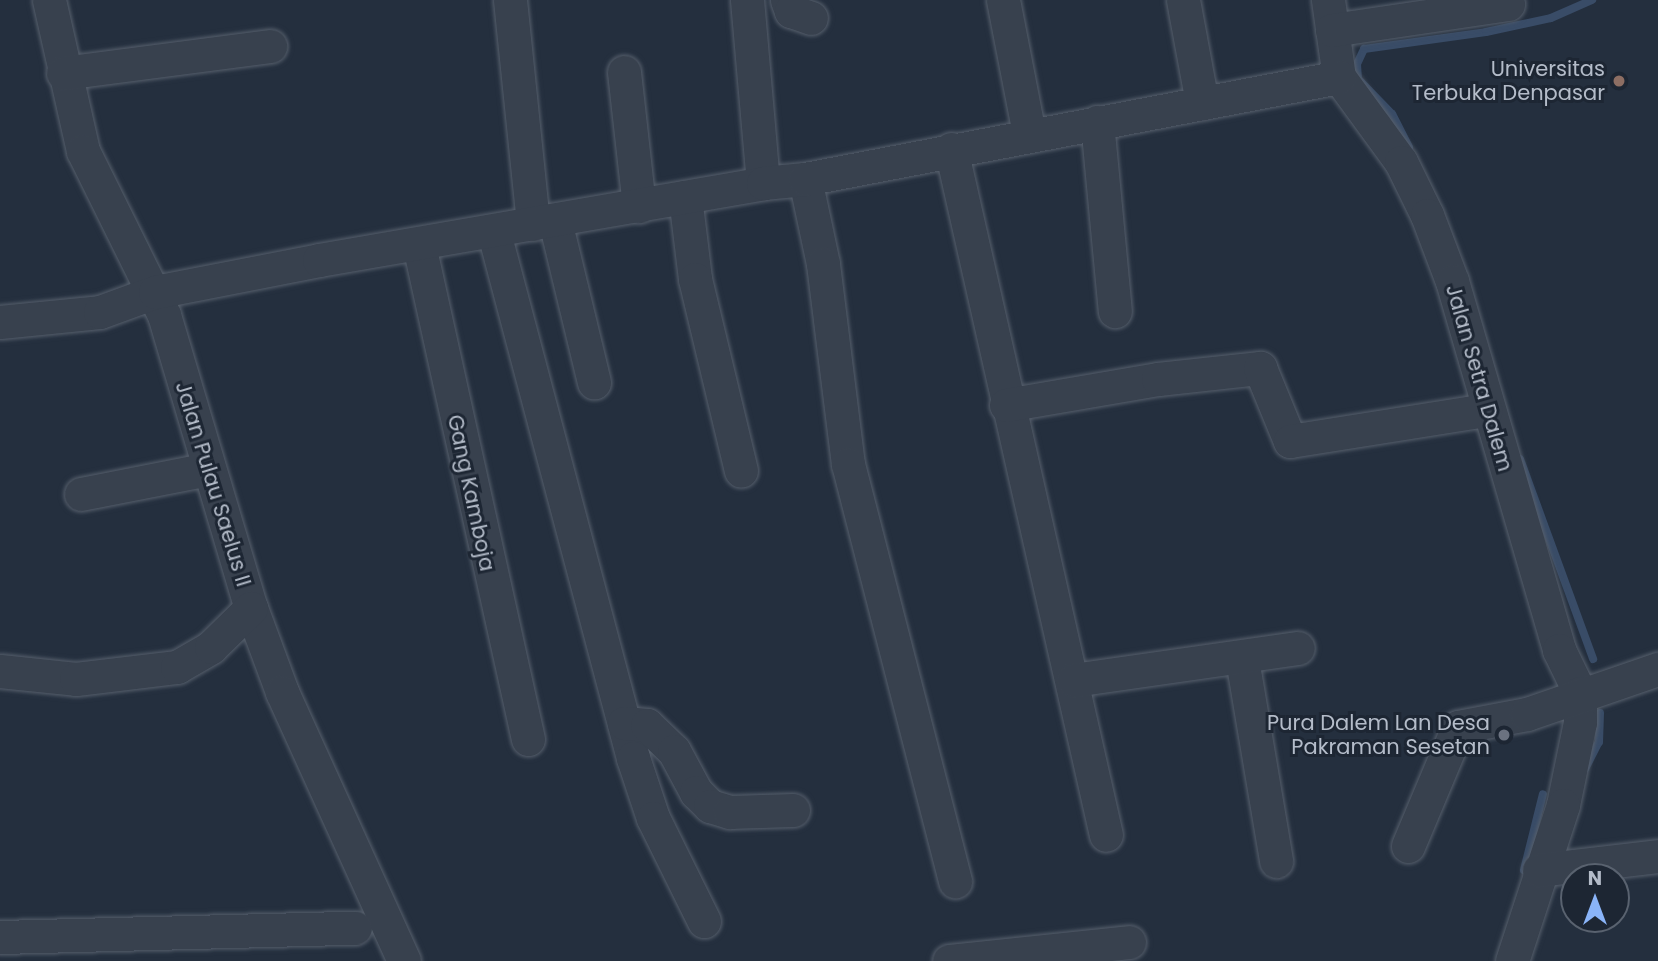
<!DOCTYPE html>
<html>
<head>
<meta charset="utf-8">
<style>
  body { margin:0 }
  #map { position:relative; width:1658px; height:961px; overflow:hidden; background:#242f3e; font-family:Poppins,sans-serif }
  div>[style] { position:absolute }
  .stream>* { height:8px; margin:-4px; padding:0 4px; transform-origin:4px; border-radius:4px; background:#394c67 }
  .roads { filter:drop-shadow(0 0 2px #565f6c) drop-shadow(0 0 2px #565f6c) }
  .minor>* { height:33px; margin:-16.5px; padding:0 16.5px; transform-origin:16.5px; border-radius:16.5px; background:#38414e }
  .dots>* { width:19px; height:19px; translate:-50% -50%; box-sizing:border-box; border:4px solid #1d2633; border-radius:50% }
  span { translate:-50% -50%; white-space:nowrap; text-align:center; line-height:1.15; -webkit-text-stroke:6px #1d2633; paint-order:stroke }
  .poi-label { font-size:21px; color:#b4bcc9 }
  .right { translate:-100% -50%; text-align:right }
  .street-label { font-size:21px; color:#b4bcc9 }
  .north { position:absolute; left:1560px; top:863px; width:70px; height:70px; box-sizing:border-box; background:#1d2633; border:2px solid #59626f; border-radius:50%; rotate:0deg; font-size:19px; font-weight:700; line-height:28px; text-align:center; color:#b4bcc9 }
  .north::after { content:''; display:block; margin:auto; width:24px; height:32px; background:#8ab4f8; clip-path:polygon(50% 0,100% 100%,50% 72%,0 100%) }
</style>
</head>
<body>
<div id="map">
  <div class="stream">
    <div style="left:1409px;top:147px;width:37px;rotate:-117deg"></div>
    <div style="left:1392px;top:114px;width:49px;rotate:-134.2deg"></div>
    <div style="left:1358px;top:79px;width:15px;rotate:-94deg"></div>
    <div style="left:1357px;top:64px;width:17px;rotate:-65deg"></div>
    <div style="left:1364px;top:49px;width:123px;rotate:-7.9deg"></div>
    <div style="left:1486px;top:32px;width:66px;rotate:-12.2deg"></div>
    <div style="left:1551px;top:18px;width:45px;rotate:-23.7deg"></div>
    <div style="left:1520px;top:459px;width:213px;rotate:69.9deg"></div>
    <div style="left:1585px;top:769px;width:30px;rotate:-63deg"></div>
    <div style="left:1599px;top:742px;width:29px;rotate:-88deg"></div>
    <div style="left:1524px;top:870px;width:78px;rotate:-76deg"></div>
  </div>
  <div class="roads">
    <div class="minor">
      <div style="left:49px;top:0;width:155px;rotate:77.3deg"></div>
      <div style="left:83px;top:151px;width:183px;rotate:63.7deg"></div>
      <div style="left:164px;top:315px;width:306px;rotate:73.5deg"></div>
      <div style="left:251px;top:608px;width:90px;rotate:69.7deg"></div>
      <div style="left:282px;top:692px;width:295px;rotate:65.6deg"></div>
      <div style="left:510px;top:0;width:225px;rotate:84.1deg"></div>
      <div style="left:747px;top:0;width:184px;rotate:85deg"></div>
      <div style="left:787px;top:0;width:12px;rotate:70deg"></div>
      <div style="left:791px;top:11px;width:21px;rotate:19deg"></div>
      <div style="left:1003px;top:0;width:136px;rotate:79deg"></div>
      <div style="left:1183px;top:0;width:105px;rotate:79.5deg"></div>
      <div style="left:1328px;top:0;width:78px;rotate:81.9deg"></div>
      <div style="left:1339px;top:77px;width:105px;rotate:53.9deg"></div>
      <div style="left:1401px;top:162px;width:59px;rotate:63.9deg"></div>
      <div style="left:1427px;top:215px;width:71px;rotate:69.3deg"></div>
      <div style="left:1452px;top:281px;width:384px;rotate:73.8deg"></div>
      <div style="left:1559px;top:650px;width:48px;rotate:64deg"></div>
      <div style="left:1580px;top:693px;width:29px;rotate:90deg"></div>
      <div style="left:1580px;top:722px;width:85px;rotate:101.6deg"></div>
      <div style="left:1563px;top:805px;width:164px;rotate:108.1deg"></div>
      <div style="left:1332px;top:30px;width:178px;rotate:-8.4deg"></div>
      <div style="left:624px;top:72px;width:135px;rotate:83.6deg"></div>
      <div style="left:63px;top:73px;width:209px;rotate:-7.4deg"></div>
      <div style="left:1097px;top:122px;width:190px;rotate:84.6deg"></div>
      <div style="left:951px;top:149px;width:703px;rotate:77.27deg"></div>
      <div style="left:805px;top:179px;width:87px;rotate:78deg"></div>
      <div style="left:823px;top:264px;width:202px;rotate:82.9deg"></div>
      <div style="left:848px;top:464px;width:431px;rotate:75.6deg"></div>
      <div style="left:685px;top:197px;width:83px;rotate:83deg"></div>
      <div style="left:695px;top:279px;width:197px;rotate:76.5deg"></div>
      <div style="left:555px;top:221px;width:166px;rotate:76.4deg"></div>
      <div style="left:494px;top:233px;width:543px;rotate:75.17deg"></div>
      <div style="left:633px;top:758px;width:63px;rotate:71.6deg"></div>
      <div style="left:653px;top:818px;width:115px;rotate:63.7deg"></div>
      <div style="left:419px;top:245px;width:506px;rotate:77.56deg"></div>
      <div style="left:0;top:322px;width:100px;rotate:-5.7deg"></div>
      <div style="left:100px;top:312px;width:59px;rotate:-20deg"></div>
      <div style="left:155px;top:292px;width:167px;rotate:-11deg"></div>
      <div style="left:319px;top:260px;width:451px;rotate:-9.8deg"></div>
      <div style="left:763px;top:183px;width:42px;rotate:-5.4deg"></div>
      <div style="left:805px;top:179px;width:544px;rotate:-10.81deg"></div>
      <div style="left:1006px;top:405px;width:154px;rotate:-9.7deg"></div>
      <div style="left:1158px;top:379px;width:103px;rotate:-6.2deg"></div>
      <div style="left:1260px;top:368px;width:79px;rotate:67.7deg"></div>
      <div style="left:1290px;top:441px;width:198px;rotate:-9deg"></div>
      <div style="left:81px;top:494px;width:129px;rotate:-11.1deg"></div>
      <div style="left:1242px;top:659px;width:205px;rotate:80.4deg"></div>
      <div style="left:0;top:671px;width:76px;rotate:6deg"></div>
      <div style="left:76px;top:679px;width:102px;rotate:-6.8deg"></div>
      <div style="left:177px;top:667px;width:39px;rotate:-30deg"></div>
      <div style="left:211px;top:647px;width:56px;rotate:-44.3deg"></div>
      <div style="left:1073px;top:680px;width:227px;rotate:-8.1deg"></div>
      <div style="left:624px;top:723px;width:23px;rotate:5deg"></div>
      <div style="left:647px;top:725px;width:37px;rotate:44deg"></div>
      <div style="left:674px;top:751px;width:47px;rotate:61.8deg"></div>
      <div style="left:696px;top:792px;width:20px;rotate:45deg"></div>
      <div style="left:710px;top:806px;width:21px;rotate:17deg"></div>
      <div style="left:730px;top:812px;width:63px;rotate:-1.8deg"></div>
      <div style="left:1408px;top:846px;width:129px;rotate:-67.2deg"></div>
      <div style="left:1458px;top:727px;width:70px;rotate:-10.7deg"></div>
      <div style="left:1527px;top:714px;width:139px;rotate:-19deg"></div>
      <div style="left:1539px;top:870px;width:120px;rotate:-6.7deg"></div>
      <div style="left:0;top:937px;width:355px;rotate:-1.5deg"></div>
      <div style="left:949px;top:961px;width:181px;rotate:-6deg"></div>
    </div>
  </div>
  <div class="dots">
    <div style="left:1619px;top:81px;background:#8d6e63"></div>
    <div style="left:1504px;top:735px;background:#6b7280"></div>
  </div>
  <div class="poi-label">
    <span class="right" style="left:1605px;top:81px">Universitas<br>Terbuka Denpasar</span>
    <span class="right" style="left:1490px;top:735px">Pura Dalem Lan Desa<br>Pakraman Sesetan</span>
  </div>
  <div class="street-label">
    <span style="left:1479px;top:378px;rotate:74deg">Jalan Setra Dalem</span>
    <span style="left:213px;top:484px;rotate:73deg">Jalan Pulau Saelus II</span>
    <span style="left:471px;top:493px;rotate:78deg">Gang Kamboja</span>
  </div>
  <div class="north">N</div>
</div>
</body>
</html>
